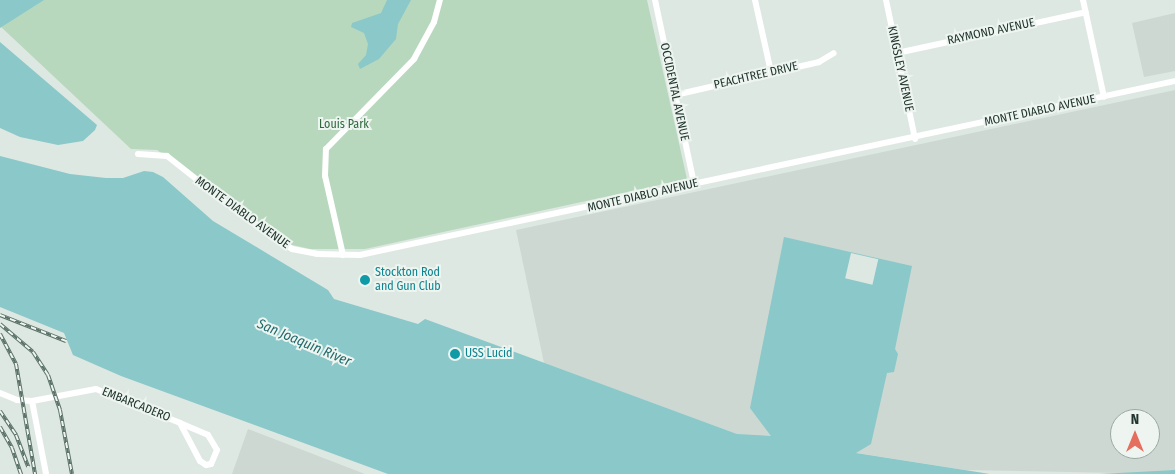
<!DOCTYPE html>
<html>
<head>
<meta charset="utf-8">
<style>
  body { margin:0 }
  #map { position:relative; width:1175px; height:474px; overflow:hidden; background:#dee8e2; font-family:"Fira Sans Condensed",sans-serif }
  div>[style] { position:absolute }
  .built>* { inset:0; background:#ccd8d1 }
  .green>* { inset:0; background:#b8d8bd }
  .water>* { inset:0; background:#8ac8c9 }
  .pier>* { inset:0; background:#dee8e2; transform-origin:0 0 }
  .minor>* { height:6px; margin:-3px; padding:0 3px; transform-origin:3px; border-radius:3px; background:#fff }
  .rail>* { height:4px; margin-top:-2px; transform-origin:0; background:repeating-linear-gradient(90deg,#eef5f1 0 5.5px,#5b7269 0 11px); box-sizing:border-box; border-block:1px solid #5b7269 }
  .dots>* { width:14px; height:14px; translate:-50% -50%; box-sizing:border-box; border:2px solid #eef5f1; border-radius:50% }
  span { translate:-50% -50%; white-space:nowrap; text-align:center; line-height:1.15; -webkit-text-stroke:4px #eef5f1; paint-order:stroke }
  .street-label { font-size:12px; color:#21362e }
  .park-label { font-size:12px; color:#2f693e }
  .culture-label { font-size:12px; color:#0d838f }
  .left { translate:0 -50%; text-align:left }
  .water-label { font-size:14px; color:#216a6c; font-style:italic }
  .north { position:absolute; left:1110px; top:409px; width:50px; height:50px; box-sizing:border-box; background:#eef5f1; border:1px solid #9ca9a3; border-radius:50%; rotate:0deg; font-size:14px; font-weight:700; line-height:20px; text-align:center; color:#21362e }
  .north::after { content:''; display:block; margin:auto; width:18px; height:22px; background:#e56e5f; clip-path:polygon(50% 0,100% 100%,50% 72%,0 100%) }
</style>
</head>
<body>
<div id="map">
  <div class="built">
    <div style="clip-path:polygon(1175px 13px,1175px 71px,1144px 77px,1132px 23px)"></div>
    <div style="clip-path:polygon(evenodd,1175px 90px,1175px 474px,965px 470px,737px 434px,544px 363px,516px 230px,1175px 90px,1120px 419px,1150px 419px,1150px 449px,1120px 449px,1120px 419px)"></div>
    <div style="clip-path:polygon(248px 429px,365px 474px,232px 474px)"></div>
  </div>
  <div class="green">
    <div style="clip-path:polygon(34px 0,647px 0,687px 179px,365px 249px,310px 249px,279px 242px,157px 150px,131px 149px,0 26px)"></div>
  </div>
  <div class="water">
    <div style="clip-path:polygon(0 0,44px 0,0 28px)"></div>
    <div style="clip-path:polygon(387px 0,411px 0,398px 24px,396px 39px,379px 59px,360px 69px,358px 64px,366px 55px,368px 44px,364px 33px,351px 27px,352px 23px,381px 13px)"></div>
    <div style="clip-path:polygon(0 42px,97px 125px,95px 130px,83px 141px,58px 145px,20px 137px,0 128px)"></div>
    <div style="clip-path:polygon(0 156px,70px 174px,106px 178px,123px 178px,144px 171px,153px 172px,163px 177px,213px 221px,328px 290px,334px 299px,418px 324px,425px 319px,737px 434px,771px 436px,750px 408px,784px 237px,912px 266px,895px 349px,898px 354px,894px 372px,887px 373px,871px 444px,856px 453px,990px 474px,388px 474px,121px 376px,73px 355px,64px 333px,0 307px)"></div>
    <div style="clip-path:polygon(1175px 470px,1175px 474px,1100px 474px)"></div>
  </div>
  <div class="pier">
    <div style="left:851px;top:253px;width:28px;height:26px;rotate:13deg"></div>
  </div>
  <div class="minor">
    <div style="left:655px;top:0;width:188px;rotate:78deg"></div>
    <div style="left:755px;top:0;width:74px;rotate:77.5deg"></div>
    <div style="left:886px;top:0;width:142px;rotate:78.2deg"></div>
    <div style="left:1083px;top:0;width:99px;rotate:77.8deg"></div>
    <div style="left:897px;top:53px;width:193px;rotate:-12.2deg"></div>
    <div style="left:675px;top:95px;width:148px;rotate:-12.9deg"></div>
    <div style="left:819px;top:62px;width:17px;rotate:-31deg"></div>
    <div style="left:138px;top:154px;width:29px;rotate:4deg"></div>
    <div style="left:167px;top:156px;width:89px;rotate:38.2deg"></div>
    <div style="left:237px;top:211px;width:67px;rotate:34.6deg"></div>
    <div style="left:292px;top:249px;width:25px;rotate:11deg"></div>
    <div style="left:317px;top:254px;width:43px;rotate:1.3deg"></div>
    <div style="left:360px;top:255px;width:833px;rotate:-12.05deg"></div>
    <div style="left:343px;top:255px;width:81px;rotate:-102.8deg"></div>
    <div style="left:325px;top:176px;width:27px;rotate:-88deg"></div>
    <div style="left:326px;top:149px;width:126px;rotate:-45.6deg"></div>
    <div style="left:414px;top:59px;width:42px;rotate:-61.6deg"></div>
    <div style="left:434px;top:22px;width:23px;rotate:-75deg"></div>
    <div style="left:0;top:393px;width:18px;rotate:22deg"></div>
    <div style="left:17px;top:400px;width:15px;rotate:4deg"></div>
    <div style="left:32px;top:401px;width:65px;rotate:-10.6deg"></div>
    <div style="left:96px;top:389px;width:91px;rotate:22deg"></div>
    <div style="left:32px;top:401px;width:74px;rotate:79.1deg"></div>
    <div style="left:180px;top:423px;width:30px;rotate:23deg"></div>
    <div style="left:208px;top:435px;width:17px;rotate:59deg"></div>
    <div style="left:217px;top:450px;width:15px;rotate:113deg"></div>
    <div style="left:211px;top:464px;width:5px;rotate:169deg"></div>
    <div style="left:206px;top:465px;width:7px;rotate:-146deg"></div>
    <div style="left:200px;top:461px;width:43px;rotate:-117.8deg"></div>
  </div>
  <div class="rail">
    <div style="left:0;top:315px;width:71px;rotate:21.5deg"></div>
    <div style="left:0;top:324px;width:43px;rotate:40.3deg"></div>
    <div style="left:33px;top:352px;width:27px;rotate:57deg"></div>
    <div style="left:48px;top:375px;width:37px;rotate:71deg"></div>
    <div style="left:60px;top:410px;width:65px;rotate:79.4deg"></div>
    <div style="left:0;top:334px;width:34px;rotate:62deg"></div>
    <div style="left:16px;top:364px;width:112px;rotate:80.2deg"></div>
    <div style="left:0;top:411px;width:29px;rotate:56deg"></div>
    <div style="left:16px;top:435px;width:34px;rotate:69deg"></div>
    <div style="left:0;top:427px;width:24px;rotate:60deg"></div>
    <div style="left:12px;top:448px;width:28px;rotate:71deg"></div>
  </div>
  <div class="dots">
    <div style="left:365px;top:280px;background:#0f9aa8"></div>
    <div style="left:455px;top:354px;background:#0f9aa8"></div>
  </div>
  <div class="street-label">
    <span style="left:991px;top:32px;rotate:-12deg">RAYMOND AVENUE</span>
    <span style="left:900px;top:69px;rotate:78deg">KINGSLEY AVENUE</span>
    <span style="left:756px;top:76px;rotate:-13deg">PEACHTREE DRIVE</span>
    <span style="left:674px;top:92px;rotate:78deg">OCCIDENTAL AVENUE</span>
    <span style="left:1040px;top:111px;rotate:-12deg">MONTE DIABLO AVENUE</span>
    <span style="left:643px;top:196px;rotate:-13deg">MONTE DIABLO AVENUE</span>
    <span style="left:242px;top:213px;rotate:36deg">MONTE DIABLO AVENUE</span>
    <span style="left:136px;top:405px;rotate:22deg">EMBARCADERO</span>
  </div>
  <div class="park-label">
    <span style="left:344px;top:125px">Louis Park</span>
  </div>
  <div class="culture-label">
    <span class="left" style="left:375px;top:280px">Stockton Rod<br>and Gun Club</span>
    <span class="left" style="left:465px;top:354px">USS Lucid</span>
  </div>
  <div class="water-label">
    <span style="left:304px;top:343px;rotate:23deg">San Joaquin River</span>
  </div>
  <div class="north">N</div>
</div>
</body>
</html>
